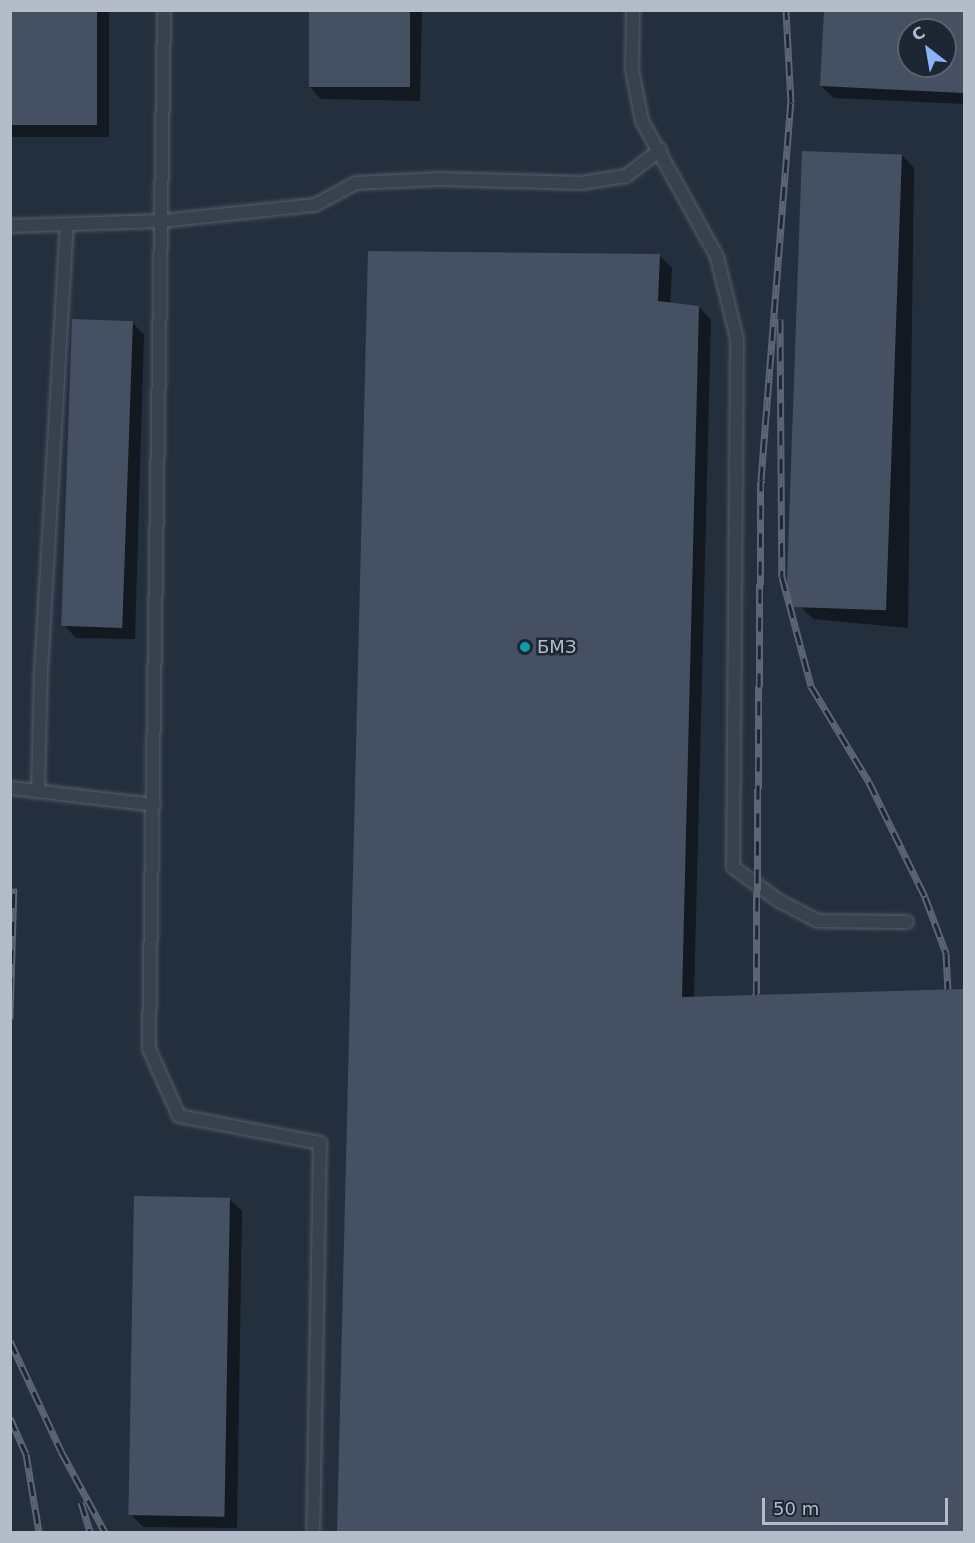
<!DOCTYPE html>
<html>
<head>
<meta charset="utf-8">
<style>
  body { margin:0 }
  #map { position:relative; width:975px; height:1543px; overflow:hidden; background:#242f3e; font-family:"DejaVu Sans",sans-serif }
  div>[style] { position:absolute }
  .shadow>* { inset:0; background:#0007; transform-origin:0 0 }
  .building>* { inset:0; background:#455162; transform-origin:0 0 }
  .roads { filter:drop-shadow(0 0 2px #565f6c) drop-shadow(0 0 2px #565f6c) }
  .service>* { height:12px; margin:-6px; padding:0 6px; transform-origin:6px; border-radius:6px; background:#38414e }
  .rail>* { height:7px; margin-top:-3.5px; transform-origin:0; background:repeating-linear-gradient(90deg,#1d2633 0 14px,#5a6575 0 28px); box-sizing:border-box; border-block:2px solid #5a6575 }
  .dots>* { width:16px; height:16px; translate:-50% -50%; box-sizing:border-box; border:3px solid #1d2633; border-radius:50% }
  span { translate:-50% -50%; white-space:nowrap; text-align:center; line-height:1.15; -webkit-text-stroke:5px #1d2633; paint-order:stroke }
  .poi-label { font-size:18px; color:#b4bcc9 }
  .left { translate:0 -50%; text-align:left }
  .frame { position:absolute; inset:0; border:12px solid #b4bcc9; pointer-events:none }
  .north { position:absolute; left:897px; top:18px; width:60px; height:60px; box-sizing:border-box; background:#1d2633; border:2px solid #59626f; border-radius:50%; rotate:329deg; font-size:16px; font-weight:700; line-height:24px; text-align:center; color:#b4bcc9 }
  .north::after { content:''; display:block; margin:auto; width:21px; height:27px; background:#8ab4f8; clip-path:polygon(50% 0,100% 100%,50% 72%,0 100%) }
  .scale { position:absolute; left:762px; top:1498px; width:186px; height:27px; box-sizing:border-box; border:3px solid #b4bcc9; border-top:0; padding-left:8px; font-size:18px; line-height:21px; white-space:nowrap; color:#b4bcc9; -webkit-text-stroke:4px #1d2633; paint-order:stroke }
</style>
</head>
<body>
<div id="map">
  <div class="shadow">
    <div style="left:10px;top:10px;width:99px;height:127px"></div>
    <div style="clip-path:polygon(310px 10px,422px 10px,420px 101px,321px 99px,309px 86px)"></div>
    <div style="clip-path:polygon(evenodd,825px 10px,964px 10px,964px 104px,834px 98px,821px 86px,825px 10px,909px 30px,945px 30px,945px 66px,909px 66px,909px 30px)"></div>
    <div style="clip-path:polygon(902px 155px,914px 168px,908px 628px,813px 619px,800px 606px)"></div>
    <div style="clip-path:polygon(370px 252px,660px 256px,672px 268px,670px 304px,699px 307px,711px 320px,694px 998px,964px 990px,964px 1532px,338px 1532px)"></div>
    <div style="clip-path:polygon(132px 322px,144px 335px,135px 639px,76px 638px,64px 625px)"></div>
    <div style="clip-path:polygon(229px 1199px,242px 1211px,237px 1528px,143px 1527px,131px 1514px)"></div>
  </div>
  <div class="building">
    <div style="left:10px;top:10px;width:87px;height:115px"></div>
    <div style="left:309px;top:10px;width:101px;height:77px"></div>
    <div style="clip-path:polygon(evenodd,824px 10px,964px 10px,964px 93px,820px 86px,824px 10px,909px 30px,945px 30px,945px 66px,909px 66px,909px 30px)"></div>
    <div style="left:802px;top:151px;width:100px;height:456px;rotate:2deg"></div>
    <div style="clip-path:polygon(368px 251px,660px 254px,658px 301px,699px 306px,682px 997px,964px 989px,964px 1532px,337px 1532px)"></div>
    <div style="left:72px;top:319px;width:61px;height:307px;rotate:2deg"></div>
    <div style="left:134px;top:1196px;width:96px;height:319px;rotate:1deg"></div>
  </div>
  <div class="roads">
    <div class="service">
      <div style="left:164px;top:10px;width:1039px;rotate:90.83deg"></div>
      <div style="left:149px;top:1049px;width:73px;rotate:65.9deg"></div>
      <div style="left:179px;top:1116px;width:144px;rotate:10.8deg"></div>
      <div style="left:320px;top:1143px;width:389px;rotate:91deg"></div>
      <div style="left:633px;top:10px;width:60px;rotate:91deg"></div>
      <div style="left:632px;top:70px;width:52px;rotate:78.9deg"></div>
      <div style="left:642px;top:121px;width:155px;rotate:61.1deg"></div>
      <div style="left:717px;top:257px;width:84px;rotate:76.3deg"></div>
      <div style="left:737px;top:339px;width:528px;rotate:90.43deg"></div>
      <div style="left:733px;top:867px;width:57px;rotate:36.5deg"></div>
      <div style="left:779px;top:901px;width:44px;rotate:27.1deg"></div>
      <div style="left:818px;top:921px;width:89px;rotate:0.6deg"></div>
      <div style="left:10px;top:226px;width:152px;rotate:-1.9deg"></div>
      <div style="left:162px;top:221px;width:154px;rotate:-6deg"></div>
      <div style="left:315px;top:205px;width:47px;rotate:-28.2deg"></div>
      <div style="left:356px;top:183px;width:83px;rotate:-2.8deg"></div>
      <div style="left:439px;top:179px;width:142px;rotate:1.6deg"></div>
      <div style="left:581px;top:183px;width:46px;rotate:-8.8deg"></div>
      <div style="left:626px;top:176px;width:43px;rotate:-37.4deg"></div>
      <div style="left:10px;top:788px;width:145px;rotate:6.7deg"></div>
      <div style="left:38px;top:791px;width:119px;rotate:-88.6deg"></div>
      <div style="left:41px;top:672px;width:447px;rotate:-86.7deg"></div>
    </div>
  </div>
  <div class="rail">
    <div style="left:780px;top:319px;width:258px;rotate:89.6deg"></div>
    <div style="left:782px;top:577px;width:113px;rotate:75.1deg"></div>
    <div style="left:811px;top:686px;width:112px;rotate:58.9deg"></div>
    <div style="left:869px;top:782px;width:128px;rotate:64deg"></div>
    <div style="left:925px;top:897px;width:60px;rotate:69.4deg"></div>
    <div style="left:946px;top:953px;width:36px;rotate:87deg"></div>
    <div style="left:756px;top:995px;width:515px;rotate:-89.44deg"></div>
    <div style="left:761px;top:480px;width:378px;rotate:-85.5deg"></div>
    <div style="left:791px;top:103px;width:93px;rotate:-93.1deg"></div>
    <div style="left:10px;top:1019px;width:131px;rotate:-88.3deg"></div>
    <div style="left:10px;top:1341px;width:121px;rotate:65.1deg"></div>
    <div style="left:61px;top:1451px;width:92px;rotate:61.5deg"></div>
    <div style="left:10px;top:1418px;width:39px;rotate:66deg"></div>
    <div style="left:26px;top:1454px;width:79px;rotate:80.5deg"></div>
    <div style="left:81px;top:1502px;width:31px;rotate:73deg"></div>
  </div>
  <div class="dots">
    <div style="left:525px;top:647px;background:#0f9aa8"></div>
  </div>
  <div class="poi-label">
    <span class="left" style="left:537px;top:647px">БМЗ</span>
  </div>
  <div class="frame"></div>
  <div class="north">С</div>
  <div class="scale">50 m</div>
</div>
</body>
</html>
